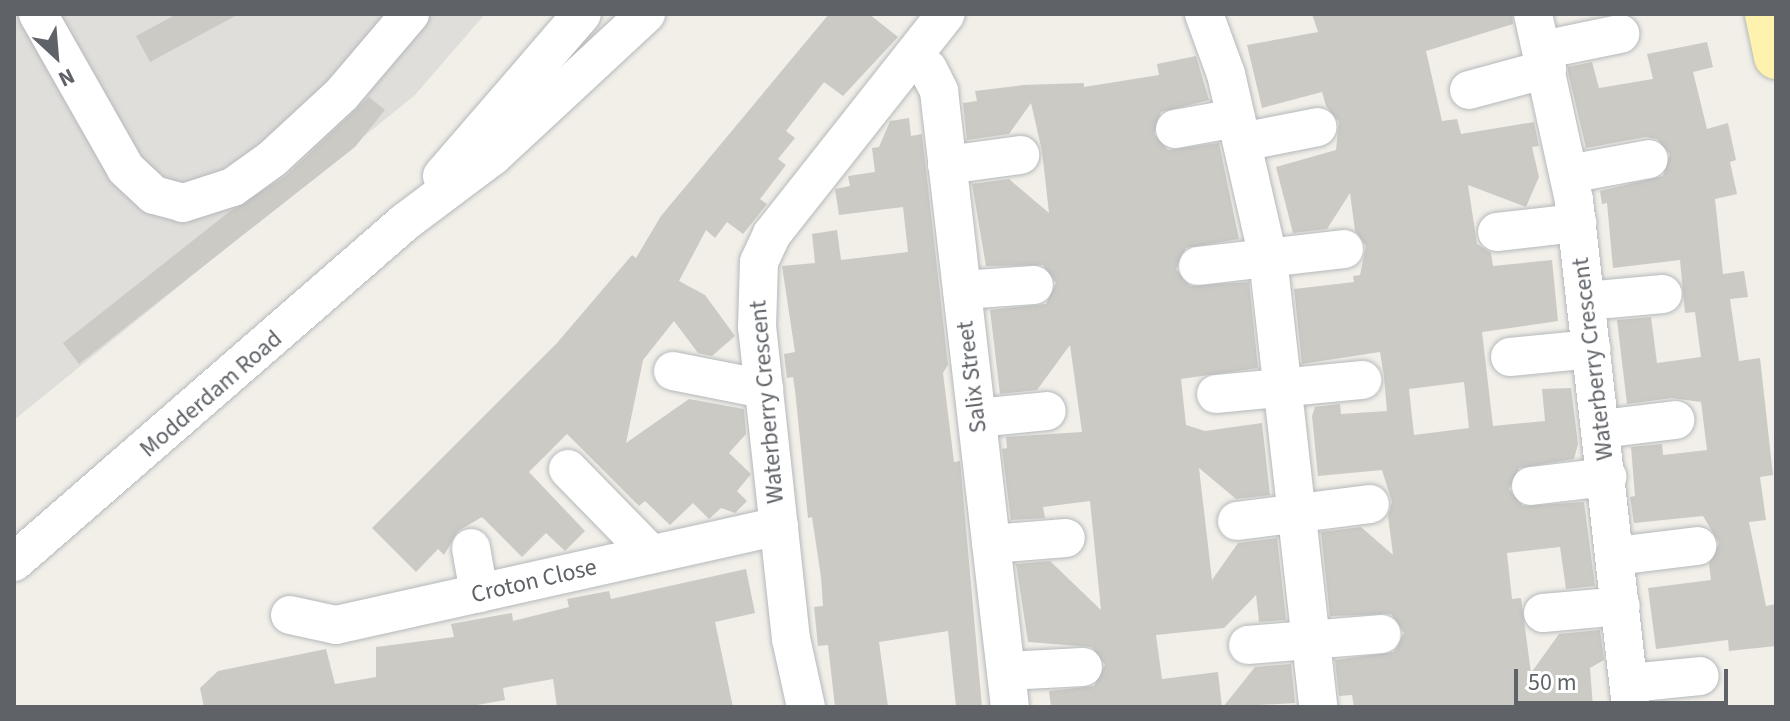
<!DOCTYPE html>
<html>
<head>
<meta charset="utf-8">
<style>
  body { margin:0 }
  #map { position:relative; width:1790px; height:721px; overflow:hidden; background:#f1efe8; font-family:"Source Sans 3",sans-serif }
  div>[style] { position:absolute }
  .industrial>* { inset:0; background:#e0deda }
  .building>* { inset:0; background:#cccac5 }
  .roads { filter:drop-shadow(0 0 2px #b5b8bc) drop-shadow(0 0 2px #b5b8bc) }
  .minor>* { height:38px; margin:-19px; padding:0 19px; transform-origin:19px; border-radius:19px; background:#fff }
  .major>* { height:44px; margin:-22px; padding:0 22px; transform-origin:22px; border-radius:22px; background:#fff2af }
  span { translate:-50% -50%; white-space:nowrap; text-align:center; line-height:1.15; -webkit-text-stroke:8px #fff; paint-order:stroke }
  .street-label { font-size:24px; color:#5f6368 }
  .frame { position:absolute; inset:0; border:16px solid #5f6368; pointer-events:none }
  .north { position:absolute; left:16px; top:16px; width:80px; height:80px; -webkit-text-stroke:6px #fff; paint-order:stroke; rotate:154deg; font-size:22px; font-weight:700; line-height:32px; text-align:center; color:#5f6368 }
  .north::after { content:''; display:block; margin:auto; width:28px; height:36px; background:#5f6368; clip-path:polygon(50% 0,100% 100%,50% 72%,0 100%) }
  .scale { position:absolute; left:1514px; top:669px; width:214px; height:36px; box-sizing:border-box; border:4px solid #5f6368; border-top:0; padding-left:10px; font-size:24px; line-height:28px; white-space:nowrap; color:#5f6368; -webkit-text-stroke:6px #fff; paint-order:stroke }
</style>
</head>
<body>
<div id="map">
  <div class="industrial">
    <div style="clip-path:polygon(14px 14px,485px 14px,415px 95px,14px 420px)"></div>
  </div>
  <div class="building">
    <div style="clip-path:polygon(177px 14px,239px 14px,150px 62px,136px 36px)"></div>
    <div style="clip-path:polygon(829px 14px,869px 14px,898px 37px,843px 96px,824px 82px,786px 131px,795px 138px,778px 159px,786px 165px,760px 199px,767px 204px,743px 234px,727px 222px,715px 238px,706px 230px,679px 281px,705px 295px,735px 336px,712px 356px,698px 353px,674px 321px,643px 360px,626px 443px,689px 399px,744px 409px,746px 434px,729px 453px,751px 474px,737px 491px,747px 501px,735px 513px,721px 508px,709px 519px,693px 503px,670px 525px,645px 501px,639px 506px,567px 434px,529px 472px,585px 531px,565px 551px,546px 533px,522px 557px,482px 517px,458px 531px,444px 555px,438px 549px,416px 572px,372px 528px,557px 343px,632px 255px,636px 258px,661px 216px)"></div>
    <div style="clip-path:polygon(evenodd,1312px 14px,1512px 14px,1513px 24px,1426px 51px,1442px 121px,1457px 119px,1461px 134px,1534px 122px,1539px 146px,1532px 147px,1539px 177px,1526px 207px,1468px 185px,1477px 244px,1491px 253px,1493px 266px,1552px 260px,1558px 321px,1482px 332px,1493px 426px,1545px 421px,1542px 389px,1571px 388px,1578px 444px,1574px 459px,1519px 468px,1509px 489px,1523px 506px,1584px 502px,1595px 586px,1566px 589px,1560px 547px,1507px 553px,1512px 599px,1521px 598px,1531px 673px,1559px 634px,1600px 630px,1604px 660px,1590px 668px,1593px 707px,1354px 707px,1352px 695px,1339px 696px,1335px 660px,1394px 652px,1404px 633px,1391px 614px,1330px 616px,1321px 532px,1361px 527px,1393px 555px,1388px 516px,1392px 502px,1382px 470px,1318px 476px,1312px 416px,1315px 407px,1340px 404px,1341px 414px,1387px 411px,1384px 377px,1380px 352px,1302px 364px,1294px 289px,1354px 282px,1353px 276px,1360px 275px,1366px 246px,1355px 231px,1350px 193px,1327px 229px,1293px 233px,1276px 167px,1336px 150px,1339px 122px,1326px 106px,1322px 92px,1262px 108px,1247px 45px,1318px 32px,1312px 14px,1464px 382px,1469px 428px,1414px 435px,1409px 389px,1464px 382px)"></div>
    <div style="clip-path:polygon(1707px 42px,1713px 67px,1693px 72px,1707px 129px,1728px 123px,1736px 160px,1730px 162px,1737px 194px,1715px 199px,1723px 274px,1744px 271px,1748px 297px,1730px 299px,1739px 361px,1760px 358px,1773px 475px,1760px 477px,1766px 520px,1749px 522px,1766px 606px,1776px 604px,1776px 646px,1729px 651px,1728px 640px,1656px 649px,1648px 588px,1711px 580px,1709px 564px,1719px 543px,1703px 516px,1634px 523px,1630px 497px,1635px 496px,1631px 447px,1662px 444px,1663px 455px,1707px 450px,1701px 402px,1672px 398px,1627px 404px,1617px 320px,1651px 317px,1657px 363px,1701px 357px,1695px 312px,1685px 313px,1680px 260px,1613px 268px,1607px 203px,1602px 204px,1600px 191px,1663px 176px,1670px 154px,1657px 139px,1646px 137px,1586px 148px,1568px 72px,1568px 67px,1592px 62px,1599px 88px,1653px 79px,1647px 54px)"></div>
    <div style="clip-path:polygon(1196px 56px,1209px 100px,1161px 112px,1154px 134px,1168px 150px,1219px 143px,1239px 239px,1186px 248px,1176px 269px,1190px 286px,1249px 282px,1258px 368px,1181px 379px,1186px 425px,1205px 431px,1262px 423px,1270px 495px,1236px 499px,1199px 468px,1212px 580px,1238px 543px,1277px 538px,1286px 620px,1259px 622px,1256px 595px,1224px 628px,1156px 635px,1162px 679px,1218px 672px,1222px 707px,1051px 707px,1049px 691px,1094px 686px,1105px 665px,1092px 647px,1028px 642px,1016px 564px,1050px 561px,1101px 610px,1090px 501px,1043px 507px,1045px 518px,1011px 520px,1002px 449px,1007px 448px,1006px 437px,1082px 432px,1070px 345px,1037px 390px,1000px 394px,990px 310px,1046px 304px,1056px 283px,1043px 265px,986px 266px,972px 184px,1009px 179px,1049px 213px,1042px 151px,1031px 103px,1009px 134px,967px 140px,963px 103px,977px 101px,975px 91px,1023px 85px,1084px 83px,1084px 87px,1159px 75px,1157px 64px)"></div>
    <div style="clip-path:polygon(369px 97px,385px 110px,355px 147px,79px 364px,63px 343px,229px 212px,286px 176px)"></div>
    <div style="clip-path:polygon(909px 118px,911px 136px,922px 134px,948px 365px,943px 373px,954px 462px,960px 461px,982px 707px,956px 707px,948px 631px,879px 642px,888px 707px,835px 707px,828px 645px,818px 646px,814px 607px,823px 606px,821px 577px,812px 517px,808px 518px,795px 390px,793px 377px,787px 378px,784px 354px,795px 352px,782px 266px,815px 263px,812px 234px,837px 230px,841px 260px,908px 252px,903px 207px,839px 215px,835px 189px,850px 186px,848px 176px,875px 172px,872px 148px,879px 147px,890px 121px)"></div>
    <div style="clip-path:polygon(746px 569px,755px 613px,715px 622px,733px 707px,557px 707px,553px 679px,503px 688px,505px 700px,466px 707px,204px 707px,200px 688px,218px 671px,326px 649px,335px 684px,376px 677px,376px 647px,454px 637px,451px 624px,512px 613px,513px 621px,569px 607px,567px 599px,609px 591px,611px 599px)"></div>
    <div style="clip-path:polygon(1291px 664px,1295px 703px,1223px 707px,1255px 667px)"></div>
  </div>
  <div class="roads">
    <div class="minor">
      <div style="left:38px;top:14px;width:178px;rotate:60.4deg"></div>
      <div style="left:126px;top:169px;width:38px;rotate:43deg"></div>
      <div style="left:154px;top:195px;width:30px;rotate:15deg"></div>
      <div style="left:183px;top:203px;width:52px;rotate:-17.7deg"></div>
      <div style="left:233px;top:187px;width:49px;rotate:-35.9deg"></div>
      <div style="left:273px;top:158px;width:94px;rotate:-42.8deg"></div>
      <div style="left:342px;top:94px;width:105px;rotate:-49.6deg"></div>
      <div style="left:1204px;top:14px;width:64px;rotate:69.9deg"></div>
      <div style="left:1226px;top:74px;width:189px;rotate:77.1deg"></div>
      <div style="left:1268px;top:258px;width:452px;rotate:83.6deg"></div>
      <div style="left:1533px;top:14px;width:190px;rotate:77.6deg"></div>
      <div style="left:1574px;top:200px;width:510px;rotate:83.59deg"></div>
      <div style="left:1542px;top:50px;width:80px;rotate:-11.6deg"></div>
      <div style="left:912px;top:57px;width:20px;rotate:37deg"></div>
      <div style="left:928px;top:69px;width:25px;rotate:63deg"></div>
      <div style="left:939px;top:91px;width:620px;rotate:83.43deg"></div>
      <div style="left:1469px;top:90px;width:81px;rotate:-15.1deg"></div>
      <div style="left:1175px;top:129px;width:62px;rotate:-10.2deg"></div>
      <div style="left:1242px;top:142px;width:77px;rotate:-11.2deg"></div>
      <div style="left:947px;top:165px;width:74px;rotate:-7.8deg"></div>
      <div style="left:1569px;top:174px;width:81px;rotate:-10.6deg"></div>
      <div style="left:442px;top:176px;width:214px;rotate:-49.2deg"></div>
      <div style="left:1497px;top:232px;width:81px;rotate:-6.4deg"></div>
      <div style="left:1198px;top:266px;width:147px;rotate:-6.6deg"></div>
      <div style="left:962px;top:290px;width:72px;rotate:-4deg"></div>
      <div style="left:1586px;top:301px;width:77px;rotate:-5.2deg"></div>
      <div style="left:1510px;top:357px;width:82px;rotate:-5.6deg"></div>
      <div style="left:673px;top:371px;width:93px;rotate:11.2deg"></div>
      <div style="left:1216px;top:394px;width:147px;rotate:-5.5deg"></div>
      <div style="left:977px;top:418px;width:70px;rotate:-5.7deg"></div>
      <div style="left:1601px;top:429px;width:75px;rotate:-6.9deg"></div>
      <div style="left:568px;top:469px;width:119px;rotate:45.7deg"></div>
      <div style="left:1531px;top:486px;width:77px;rotate:-6.8deg"></div>
      <div style="left:1237px;top:521px;width:134px;rotate:-7.3deg"></div>
      <div style="left:991px;top:544px;width:75px;rotate:-4.6deg"></div>
      <div style="left:471px;top:548px;width:46px;rotate:79.9deg"></div>
      <div style="left:1616px;top:556px;width:82px;rotate:-7deg"></div>
      <div style="left:14px;top:562px;width:518px;rotate:-41.01deg"></div>
      <div style="left:405px;top:222px;width:110px;rotate:-36.9deg"></div>
      <div style="left:493px;top:156px;width:209px;rotate:-42.9deg"></div>
      <div style="left:1543px;top:613px;width:78px;rotate:-5.1deg"></div>
      <div style="left:290px;top:615px;width:47px;rotate:12.3deg"></div>
      <div style="left:336px;top:625px;width:454px;rotate:-12.6deg"></div>
      <div style="left:1248px;top:645px;width:134px;rotate:-4.7deg"></div>
      <div style="left:1006px;top:671px;width:77px;rotate:-3deg"></div>
      <div style="left:1630px;top:683px;width:70px;rotate:-5.7deg"></div>
      <div style="left:806px;top:707px;width:70px;rotate:-102.4deg"></div>
      <div style="left:791px;top:639px;width:313px;rotate:-96.2deg"></div>
      <div style="left:757px;top:328px;width:66px;rotate:-88.3deg"></div>
      <div style="left:759px;top:262px;width:31px;rotate:-65deg"></div>
      <div style="left:772px;top:234px;width:280px;rotate:-51.7deg"></div>
    </div>
    <div class="major">
      <div style="left:1767px;top:14px;width:44px;rotate:78.2deg"></div>
    </div>
  </div>
  <div class="street-label">
    <span style="left:1593px;top:359px;rotate:-97deg">Waterberry Crescent</span>
    <span style="left:972px;top:377px;rotate:-97deg">Salix Street</span>
    <span style="left:211px;top:394px;rotate:-41deg">Modderdam Road</span>
    <span style="left:767px;top:402px;rotate:-95deg">Waterberry Crescent</span>
    <span style="left:534px;top:581px;rotate:-13deg">Croton Close</span>
  </div>
  <div class="frame"></div>
  <div class="north">N</div>
  <div class="scale">50 m</div>
</div>
</body>
</html>
